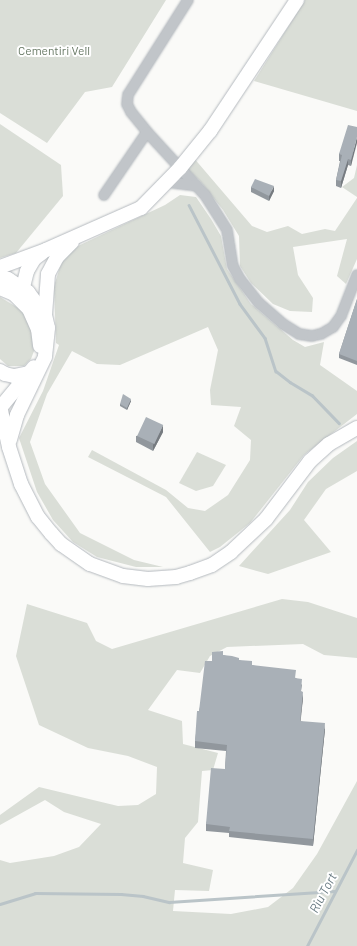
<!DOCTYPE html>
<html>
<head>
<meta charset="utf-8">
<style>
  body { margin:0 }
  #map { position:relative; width:357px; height:946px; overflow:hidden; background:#fafaf8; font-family:Barlow,sans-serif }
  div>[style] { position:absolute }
  .green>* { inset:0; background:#daded7 }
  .stream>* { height:2.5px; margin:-1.25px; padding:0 1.25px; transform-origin:1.25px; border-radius:1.25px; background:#bac4c8 }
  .roads { filter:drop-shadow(0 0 1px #b4b9be) drop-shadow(0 0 1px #b4b9be) }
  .street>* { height:10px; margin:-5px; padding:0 5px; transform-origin:5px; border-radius:5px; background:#c1c5c9 }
  .secondary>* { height:14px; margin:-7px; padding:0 7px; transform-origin:7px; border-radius:7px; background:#fff }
  .wall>* { inset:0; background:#91979d }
  .shaded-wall>* { inset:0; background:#767b80 }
  .building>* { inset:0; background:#a9b0b7; transform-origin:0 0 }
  span { translate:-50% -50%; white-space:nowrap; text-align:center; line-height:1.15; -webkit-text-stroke:4px #fff; paint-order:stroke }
  .park-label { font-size:12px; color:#687965 }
  .water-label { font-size:13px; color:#677981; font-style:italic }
</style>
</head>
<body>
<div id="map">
  <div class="green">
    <div style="clip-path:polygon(0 0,166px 0,112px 87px,85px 92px,47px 143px,0 113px)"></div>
    <div style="clip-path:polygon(305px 0,357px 0,357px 111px,254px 81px)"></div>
    <div style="clip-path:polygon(0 124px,61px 165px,63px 196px,16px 253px,0 258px)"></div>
    <div style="clip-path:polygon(193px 157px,252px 226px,267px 232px,288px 226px,302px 234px,325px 229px,335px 231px,357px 198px,357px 259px,346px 284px,337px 276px,347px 239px,293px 247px,298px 275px,313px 298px,312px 312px,290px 311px,273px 304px,251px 283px,240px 266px,239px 236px,223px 210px,200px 181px,186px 168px)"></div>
    <div style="clip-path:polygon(357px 165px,357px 197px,342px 187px,354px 178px)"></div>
    <div style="clip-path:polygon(180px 195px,196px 197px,211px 219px,221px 236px,227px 269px,251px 304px,293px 340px,305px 347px,324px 342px,320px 365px,357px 391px,357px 414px,304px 455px,250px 523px,220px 547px,210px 552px,166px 497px,88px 457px,92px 450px,166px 490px,188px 508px,205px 511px,228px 495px,250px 460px,251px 440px,234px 426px,241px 407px,211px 405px,210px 390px,218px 350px,208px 327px,120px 365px,97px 364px,72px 351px,47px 394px,30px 442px,45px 484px,80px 533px,134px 560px,163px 567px,136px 567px,97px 557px,73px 542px,53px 520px,37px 492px,19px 438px,43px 391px,59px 345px,56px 343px,54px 286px,60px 267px,67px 254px,80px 245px,165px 205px)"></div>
    <div style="clip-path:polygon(0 297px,23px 311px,32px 331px,34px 351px,31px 359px,24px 366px,8px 366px,0 359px)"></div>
    <div style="clip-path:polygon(357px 441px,357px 471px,326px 489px,304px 520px,331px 552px,268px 574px,239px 566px,290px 510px,308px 482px,333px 458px)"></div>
    <div style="clip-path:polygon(197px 452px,226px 465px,213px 486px,196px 491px,179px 483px)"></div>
    <div style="clip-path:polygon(282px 599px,308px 602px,357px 618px,357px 658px,324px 655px,303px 644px,227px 647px,210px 656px,200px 673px,177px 670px,148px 710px,182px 721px,183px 744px,218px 753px,213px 770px,202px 771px,198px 822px,185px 838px,183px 863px,213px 870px,209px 891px,175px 890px,173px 911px,231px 914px,268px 907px,293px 888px,317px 854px,357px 781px,357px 946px,0 946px,0 860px,10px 863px,54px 856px,79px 847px,101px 824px,64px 812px,45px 800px,0 825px,0 815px,39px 787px,118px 806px,138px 805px,156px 794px,157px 767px,128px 756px,88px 748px,39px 725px,16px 656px,27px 604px,87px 623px,96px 641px,112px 649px)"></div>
  </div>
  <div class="stream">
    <div style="left:189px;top:205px;width:111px;rotate:62.7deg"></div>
    <div style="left:240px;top:304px;width:42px;rotate:53.7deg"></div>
    <div style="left:265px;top:338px;width:35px;rotate:72deg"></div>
    <div style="left:276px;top:371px;width:18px;rotate:38deg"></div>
    <div style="left:290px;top:382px;width:26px;rotate:31deg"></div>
    <div style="left:312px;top:395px;width:39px;rotate:46deg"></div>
    <div style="left:0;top:904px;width:37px;rotate:-17deg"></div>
    <div style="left:35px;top:893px;width:86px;rotate:0.7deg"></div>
    <div style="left:121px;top:894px;width:22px;rotate:5deg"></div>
    <div style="left:143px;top:896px;width:27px;rotate:13deg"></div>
    <div style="left:169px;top:902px;width:166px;rotate:-3.8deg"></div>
    <div style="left:307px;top:946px;width:108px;rotate:-62.5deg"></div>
  </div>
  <div class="roads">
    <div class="street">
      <div style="left:188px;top:0;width:112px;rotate:122.3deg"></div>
      <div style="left:128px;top:95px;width:9px;rotate:96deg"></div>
      <div style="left:127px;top:104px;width:9px;rotate:63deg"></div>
      <div style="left:131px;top:112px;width:26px;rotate:51deg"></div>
      <div style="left:147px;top:132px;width:86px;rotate:47.4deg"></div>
      <div style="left:205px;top:195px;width:41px;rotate:57.8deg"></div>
      <div style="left:227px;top:230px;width:36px;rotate:81deg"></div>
      <div style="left:233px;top:266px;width:15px;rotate:62deg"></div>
      <div style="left:240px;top:279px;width:31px;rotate:52deg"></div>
      <div style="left:259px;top:303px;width:32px;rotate:41deg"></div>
      <div style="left:283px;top:324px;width:19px;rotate:32deg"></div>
      <div style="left:299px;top:334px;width:13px;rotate:9deg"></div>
      <div style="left:312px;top:336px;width:9px;rotate:-13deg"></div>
      <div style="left:321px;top:334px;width:14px;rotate:-30deg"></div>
      <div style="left:333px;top:327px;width:14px;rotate:-54deg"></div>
      <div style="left:341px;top:316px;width:44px;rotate:-68.7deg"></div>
      <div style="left:166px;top:182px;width:31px;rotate:7deg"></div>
      <div style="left:104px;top:195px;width:76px;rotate:-55.7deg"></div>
    </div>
    <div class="secondary">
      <div style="left:0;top:267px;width:49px;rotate:-20.3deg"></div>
      <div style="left:46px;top:250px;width:104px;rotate:-23.9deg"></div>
      <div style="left:141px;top:208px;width:56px;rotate:-45.7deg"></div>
      <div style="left:180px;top:168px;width:48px;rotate:-51deg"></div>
      <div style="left:210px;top:131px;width:157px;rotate:-56.4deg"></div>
      <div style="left:0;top:276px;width:9px;rotate:21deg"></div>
      <div style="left:8px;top:279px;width:24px;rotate:33deg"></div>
      <div style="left:28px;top:292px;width:29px;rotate:54deg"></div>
      <div style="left:45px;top:315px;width:13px;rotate:77deg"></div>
      <div style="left:48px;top:328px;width:29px;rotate:96deg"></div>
      <div style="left:45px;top:357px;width:64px;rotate:115.8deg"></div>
      <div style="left:17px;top:415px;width:26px;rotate:106deg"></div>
      <div style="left:0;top:288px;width:15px;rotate:23deg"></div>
      <div style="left:14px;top:294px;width:21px;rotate:45deg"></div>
      <div style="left:29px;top:309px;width:22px;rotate:66deg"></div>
      <div style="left:38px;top:329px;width:17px;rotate:83deg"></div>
      <div style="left:25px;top:295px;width:8px;rotate:-104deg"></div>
      <div style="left:23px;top:287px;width:16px;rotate:-76deg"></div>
      <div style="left:27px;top:271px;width:14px;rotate:-60deg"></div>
      <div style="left:34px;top:259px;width:10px;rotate:-37deg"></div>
      <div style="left:45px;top:315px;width:41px;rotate:-85.8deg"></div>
      <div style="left:48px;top:274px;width:19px;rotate:-62deg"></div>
      <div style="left:57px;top:257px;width:21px;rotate:-45deg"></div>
      <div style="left:0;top:371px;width:6px;rotate:31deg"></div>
      <div style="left:5px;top:374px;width:9px;rotate:13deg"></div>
      <div style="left:14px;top:376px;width:15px;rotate:-11deg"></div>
      <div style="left:0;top:406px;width:42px;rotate:77.6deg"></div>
      <div style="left:9px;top:447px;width:39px;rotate:72deg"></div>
      <div style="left:21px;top:484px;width:37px;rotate:63deg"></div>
      <div style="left:38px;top:517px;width:21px;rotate:51deg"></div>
      <div style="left:51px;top:533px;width:15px;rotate:48deg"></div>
      <div style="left:61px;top:544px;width:35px;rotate:35deg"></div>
      <div style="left:90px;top:564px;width:35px;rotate:20deg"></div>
      <div style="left:123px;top:576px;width:25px;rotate:7deg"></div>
      <div style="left:148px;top:579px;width:28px;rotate:-4deg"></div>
      <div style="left:176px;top:577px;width:15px;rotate:-16deg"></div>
      <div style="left:190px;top:573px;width:23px;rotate:-20deg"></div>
      <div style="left:212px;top:565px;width:23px;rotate:-34deg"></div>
      <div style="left:231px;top:552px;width:48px;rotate:-43.3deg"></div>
      <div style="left:266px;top:519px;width:73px;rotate:-52.8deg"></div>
      <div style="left:310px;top:461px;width:25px;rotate:-42deg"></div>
      <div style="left:329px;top:444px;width:32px;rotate:-30deg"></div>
      <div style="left:0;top:408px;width:53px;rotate:-50.3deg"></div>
    </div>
  </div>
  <div class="wall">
    <div style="clip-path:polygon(357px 127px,351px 166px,348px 165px,341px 188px,336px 186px,336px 180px,340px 161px,339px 161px,339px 154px)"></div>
    <div style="clip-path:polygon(251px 187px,274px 191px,269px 201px,251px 192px)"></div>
    <div style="clip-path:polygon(357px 299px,357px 365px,339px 358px,339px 354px)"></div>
    <div style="clip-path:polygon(131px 401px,127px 410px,120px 406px,120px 404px)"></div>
    <div style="clip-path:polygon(163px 432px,153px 451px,136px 442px,136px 436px)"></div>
    <div style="clip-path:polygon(223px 655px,239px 660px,252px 665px,296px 678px,302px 685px,301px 691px,303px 698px,300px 721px,325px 729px,313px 846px,229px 837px,229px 833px,206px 831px,206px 824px,225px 769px,226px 751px,195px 748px,195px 741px,199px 711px,212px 661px)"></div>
  </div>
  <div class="shaded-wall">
    <div style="clip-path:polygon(357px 137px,357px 143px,351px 166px,351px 160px)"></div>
    <div style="clip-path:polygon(348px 159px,348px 165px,341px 188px,341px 181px)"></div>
    <div style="clip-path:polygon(274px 186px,274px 191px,269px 201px,269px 196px)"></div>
    <div style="clip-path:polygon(131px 399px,131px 401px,127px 410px,127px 408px)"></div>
    <div style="clip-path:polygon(163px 425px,163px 432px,153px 451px,153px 445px)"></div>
    <div style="clip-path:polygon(303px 692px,303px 698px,300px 727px,300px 721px)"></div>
    <div style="clip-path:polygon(325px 723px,325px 729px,313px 846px,313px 839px)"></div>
  </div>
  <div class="building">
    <div style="clip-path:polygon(348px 125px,357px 127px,357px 137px,351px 160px,348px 159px,341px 181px,336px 180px,342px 155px,339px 154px)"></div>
    <div style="clip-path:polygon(255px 179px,274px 186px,269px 196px,251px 187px)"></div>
    <div style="clip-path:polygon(357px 299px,357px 361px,339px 354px)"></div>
    <div style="clip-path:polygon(123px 394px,131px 399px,127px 408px,120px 404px)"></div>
    <div style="left:146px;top:417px;width:19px;height:21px;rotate:25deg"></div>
    <div style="clip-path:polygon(223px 651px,223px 655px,232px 656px,239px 658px,239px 660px,252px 661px,252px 665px,296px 670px,295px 678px,302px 679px,301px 691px,303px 692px,300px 721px,325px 723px,313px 839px,229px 831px,230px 827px,206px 824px,211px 768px,225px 769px,227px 745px,195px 741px,197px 711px,199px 711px,205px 661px,212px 661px,212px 652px)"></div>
  </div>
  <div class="park-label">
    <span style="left:54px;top:51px">Cementiri Vell</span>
  </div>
  <div class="water-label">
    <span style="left:323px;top:893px;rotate:-62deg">Riu Tort</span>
  </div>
</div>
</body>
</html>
